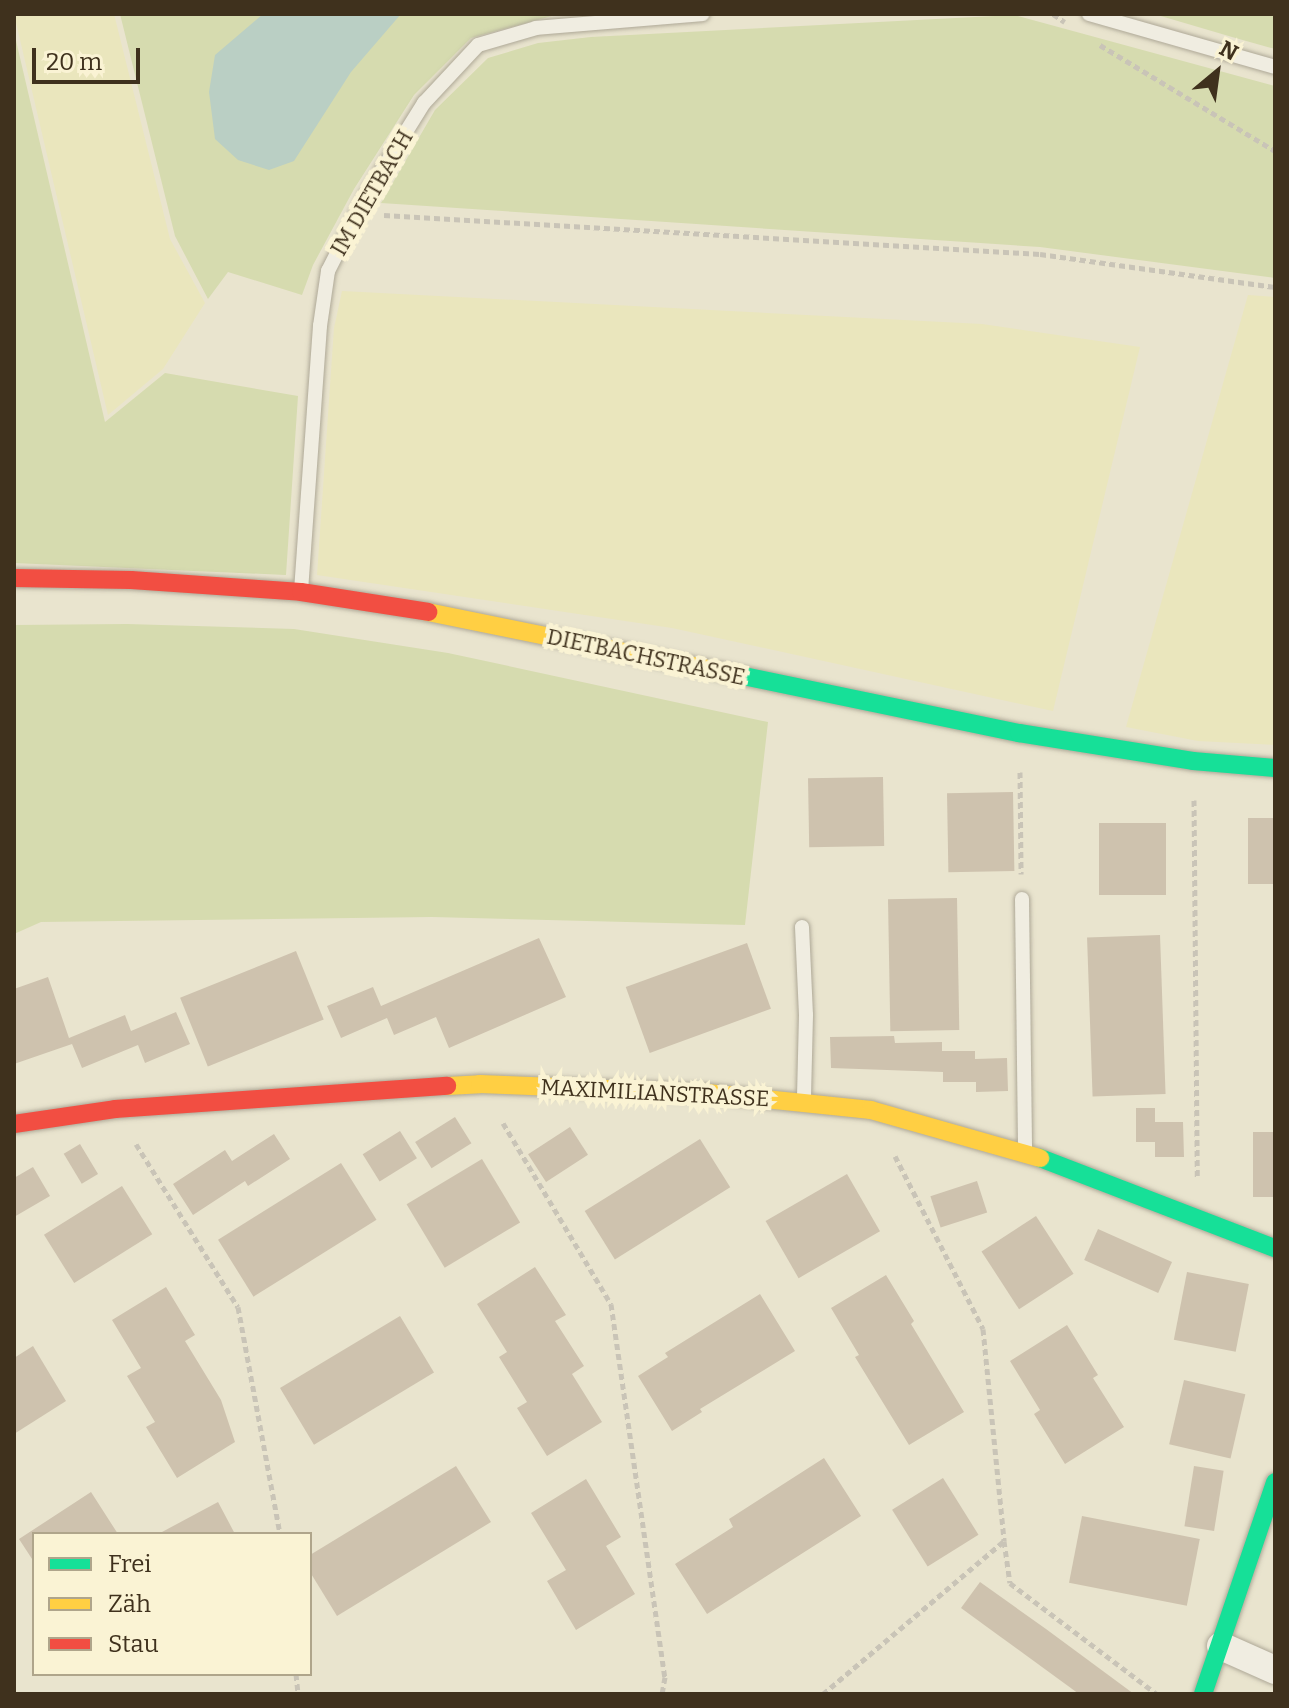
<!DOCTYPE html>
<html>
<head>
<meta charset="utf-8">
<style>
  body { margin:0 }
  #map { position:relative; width:1289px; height:1708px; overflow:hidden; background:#e9e4ce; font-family:Bitter,serif }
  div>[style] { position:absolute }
  .farmland>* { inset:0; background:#eae6bd }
  .green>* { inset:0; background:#d6dbaf }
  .water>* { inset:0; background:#bacfc4 }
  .building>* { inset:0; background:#cec2ae; transform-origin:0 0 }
  .path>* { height:5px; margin-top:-2.5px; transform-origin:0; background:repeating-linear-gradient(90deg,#c9c4b7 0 6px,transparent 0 10px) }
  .roads { filter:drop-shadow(0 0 2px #aea897) drop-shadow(0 0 2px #aea897) }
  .lane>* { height:14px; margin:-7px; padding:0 7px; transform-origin:7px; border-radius:7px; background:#f0ede1 }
  .street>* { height:28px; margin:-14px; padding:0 14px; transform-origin:14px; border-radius:14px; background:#f0ede1 }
  .fast>* { height:18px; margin:-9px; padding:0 9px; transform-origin:9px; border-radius:9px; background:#16e098 }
  .slow>* { height:18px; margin:-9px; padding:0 9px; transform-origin:9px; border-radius:9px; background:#ffcf43 }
  .jam>* { height:18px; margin:-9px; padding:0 9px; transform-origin:9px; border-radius:9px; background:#f24e42 }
  span { translate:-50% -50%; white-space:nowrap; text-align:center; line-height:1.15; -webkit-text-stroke:8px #faf3d4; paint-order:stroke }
  .street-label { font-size:22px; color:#3f311d }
  .frame { position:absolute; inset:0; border:16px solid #3f311d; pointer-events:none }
  .legend { position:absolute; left:32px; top:1532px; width:280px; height:144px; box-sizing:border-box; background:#faf3d4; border:2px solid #afa58b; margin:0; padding:10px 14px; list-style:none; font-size:24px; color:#3f311d }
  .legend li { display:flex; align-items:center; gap:16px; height:40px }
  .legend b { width:40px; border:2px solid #afa58b }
  .north { position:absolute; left:1177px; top:32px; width:80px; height:80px; -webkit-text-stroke:6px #faf3d4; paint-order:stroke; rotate:29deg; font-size:22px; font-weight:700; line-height:32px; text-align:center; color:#3f311d }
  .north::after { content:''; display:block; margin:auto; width:28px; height:36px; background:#3f311d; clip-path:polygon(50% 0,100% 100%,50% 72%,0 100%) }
  .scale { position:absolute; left:32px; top:48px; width:108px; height:36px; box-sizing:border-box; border:4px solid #3f311d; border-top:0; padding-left:10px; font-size:24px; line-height:28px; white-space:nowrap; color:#3f311d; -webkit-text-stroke:6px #faf3d4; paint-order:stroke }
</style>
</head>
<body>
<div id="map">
  <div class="farmland">
    <div style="clip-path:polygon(14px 14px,114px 14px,170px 239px,205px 303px,163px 369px,108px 415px)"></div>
    <div style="clip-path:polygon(342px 291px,982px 324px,1140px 347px,1053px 711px,672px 628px,317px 575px,334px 328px)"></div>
    <div style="clip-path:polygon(1248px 295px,1275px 297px,1275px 745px,1198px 741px,1126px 727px)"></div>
  </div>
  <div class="green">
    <div style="clip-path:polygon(120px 14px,559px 14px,471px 38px,414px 95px,354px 189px,313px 265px,302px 295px,228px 272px,208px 299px,175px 236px)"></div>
    <div style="clip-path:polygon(1154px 14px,1275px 14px,1275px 49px,1232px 37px)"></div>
    <div style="clip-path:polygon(1014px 15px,1275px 86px,1275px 278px,1040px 247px,381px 203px,435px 110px,488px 58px,538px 43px,591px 37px)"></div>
    <div style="clip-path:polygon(14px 32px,105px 422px,165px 373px,298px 396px,286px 575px,14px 563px)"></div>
    <div style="clip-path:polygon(127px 624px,294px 629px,448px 653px,768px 722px,745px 925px,432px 917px,41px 922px,14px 934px,14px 625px)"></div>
  </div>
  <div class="water">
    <div style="clip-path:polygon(263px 14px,401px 14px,351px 72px,294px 161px,269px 170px,238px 160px,215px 139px,209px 92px,215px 55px)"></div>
  </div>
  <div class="building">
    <div style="left:883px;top:777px;width:69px;height:75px;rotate:89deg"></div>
    <div style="left:1013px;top:792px;width:79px;height:66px;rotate:89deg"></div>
    <div style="left:1248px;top:818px;width:27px;height:66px"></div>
    <div style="left:1099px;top:823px;width:67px;height:72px"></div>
    <div style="left:957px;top:898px;width:132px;height:69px;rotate:89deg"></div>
    <div style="left:1160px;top:935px;width:159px;height:73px;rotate:88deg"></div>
    <div style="clip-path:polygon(539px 938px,566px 997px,449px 1048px,436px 1017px,394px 1035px,387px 1018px,341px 1038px,327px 1006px,373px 987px,381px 1006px)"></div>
    <div style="left:747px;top:943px;width:70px;height:129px;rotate:70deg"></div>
    <div style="left:296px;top:951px;width:74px;height:125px;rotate:68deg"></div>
    <div style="clip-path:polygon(48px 977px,69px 1038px,125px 1015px,131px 1031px,176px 1012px,190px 1044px,145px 1063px,138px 1045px,82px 1068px,72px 1044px,14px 1064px,14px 989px)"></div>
    <div style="clip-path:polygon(894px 1036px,895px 1043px,942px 1042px,942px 1051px,975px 1051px,975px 1059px,1007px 1058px,1008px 1091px,976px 1092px,976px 1082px,943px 1082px,943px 1072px,831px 1068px,830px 1037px)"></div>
    <div style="clip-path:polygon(1136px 1108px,1155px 1108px,1155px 1122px,1183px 1122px,1184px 1157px,1155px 1157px,1155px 1142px,1136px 1142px)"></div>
    <div style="left:455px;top:1117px;width:31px;height:47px;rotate:58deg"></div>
    <div style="left:570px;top:1127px;width:33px;height:50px;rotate:57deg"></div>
    <div style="left:400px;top:1131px;width:32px;height:44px;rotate:58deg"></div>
    <div style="left:1253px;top:1132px;width:22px;height:65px"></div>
    <div style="clip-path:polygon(274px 1134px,290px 1159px,248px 1186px,245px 1181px,193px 1215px,173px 1184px,225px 1150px,232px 1161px)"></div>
    <div style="left:700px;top:1139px;width:57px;height:136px;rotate:58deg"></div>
    <div style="left:80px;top:1144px;width:35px;height:19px;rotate:59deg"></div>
    <div style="left:482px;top:1159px;width:74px;height:88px;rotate:59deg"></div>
    <div style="left:341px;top:1163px;width:67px;height:145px;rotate:58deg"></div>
    <div style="clip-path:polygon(33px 1167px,50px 1196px,14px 1217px,14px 1178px)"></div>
    <div style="left:847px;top:1174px;width:66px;height:94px;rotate:60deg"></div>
    <div style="left:977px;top:1181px;width:33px;height:49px;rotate:72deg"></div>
    <div style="left:122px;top:1186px;width:57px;height:92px;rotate:58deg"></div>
    <div style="left:1036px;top:1216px;width:69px;height:65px;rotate:57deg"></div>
    <div style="left:1098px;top:1229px;width:81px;height:34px;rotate:24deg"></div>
    <div style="clip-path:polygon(535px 1267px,566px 1315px,555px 1321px,584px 1366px,572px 1374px,602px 1422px,547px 1456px,517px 1408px,527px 1402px,499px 1357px,507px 1352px,477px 1304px)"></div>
    <div style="left:1187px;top:1272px;width:63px;height:69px;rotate:11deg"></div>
    <div style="clip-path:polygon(886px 1275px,914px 1321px,911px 1324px,964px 1412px,909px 1445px,855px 1357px,859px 1355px,831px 1308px)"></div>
    <div style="clip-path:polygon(166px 1287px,195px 1335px,185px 1341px,221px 1400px,235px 1442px,177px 1478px,146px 1427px,155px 1422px,127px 1376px,141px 1368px,112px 1320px)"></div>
    <div style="clip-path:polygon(760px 1294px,795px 1351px,700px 1409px,702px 1412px,672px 1431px,638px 1376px,668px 1357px,665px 1353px)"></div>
    <div style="left:400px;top:1316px;width:66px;height:140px;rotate:59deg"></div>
    <div style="clip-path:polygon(1067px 1325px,1098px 1375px,1093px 1378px,1124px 1427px,1065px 1464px,1034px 1414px,1040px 1410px,1010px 1361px)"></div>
    <div style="clip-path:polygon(33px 1346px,66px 1401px,14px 1434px,14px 1358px)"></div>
    <div style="left:1184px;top:1380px;width:63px;height:66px;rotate:13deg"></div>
    <div style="clip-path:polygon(824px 1458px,861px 1516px,707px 1614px,675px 1564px,733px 1527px,729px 1519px)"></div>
    <div style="clip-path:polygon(456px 1466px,491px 1522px,337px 1616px,310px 1572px,310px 1555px)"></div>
    <div style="left:1194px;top:1466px;width:30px;height:61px;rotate:9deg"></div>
    <div style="left:943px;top:1478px;width:67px;height:60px;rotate:58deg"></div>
    <div style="clip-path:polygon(586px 1479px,621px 1537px,606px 1546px,635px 1594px,576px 1630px,547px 1581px,566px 1570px,531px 1513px)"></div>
    <div style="clip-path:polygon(91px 1492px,118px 1534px,34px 1534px,34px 1562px,19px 1539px)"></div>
    <div style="clip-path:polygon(218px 1502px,235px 1534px,163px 1534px,162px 1532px)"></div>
    <div style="left:1082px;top:1516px;width:120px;height:68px;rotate:11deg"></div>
    <div style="clip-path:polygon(980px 1582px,1046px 1629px,1134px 1694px,1079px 1694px,987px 1627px,961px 1608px)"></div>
  </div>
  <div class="path">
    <div style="left:1053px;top:14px;width:14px;rotate:34deg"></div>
    <div style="left:1100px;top:45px;width:205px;rotate:31.2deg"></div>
    <div style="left:384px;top:215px;width:657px;rotate:3.4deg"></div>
    <div style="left:1040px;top:254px;width:237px;rotate:8deg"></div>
    <div style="left:1020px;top:772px;width:102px;rotate:89.4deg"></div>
    <div style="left:1194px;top:800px;width:378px;rotate:89.5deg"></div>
    <div style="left:503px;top:1123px;width:211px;rotate:59.2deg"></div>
    <div style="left:611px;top:1304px;width:377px;rotate:81.8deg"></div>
    <div style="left:665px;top:1677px;width:17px;rotate:100deg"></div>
    <div style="left:136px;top:1144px;width:192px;rotate:58deg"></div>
    <div style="left:238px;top:1307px;width:231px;rotate:79.5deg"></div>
    <div style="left:895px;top:1156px;width:194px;rotate:63deg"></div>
    <div style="left:983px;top:1329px;width:213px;rotate:84.3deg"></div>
    <div style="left:296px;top:1674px;width:20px;rotate:84deg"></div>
    <div style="left:823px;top:1694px;width:237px;rotate:-40.2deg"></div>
    <div style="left:1004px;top:1541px;width:42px;rotate:81.9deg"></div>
    <div style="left:1010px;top:1583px;width:184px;rotate:37.1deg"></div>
  </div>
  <div class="roads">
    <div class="lane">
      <div style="left:1089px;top:14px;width:193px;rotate:15.9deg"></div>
      <div style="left:301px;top:591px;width:266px;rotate:-85.9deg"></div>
      <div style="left:320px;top:326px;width:56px;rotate:-81.7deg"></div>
      <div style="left:328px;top:271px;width:84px;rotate:-63.1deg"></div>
      <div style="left:366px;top:196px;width:110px;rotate:-58.1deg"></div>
      <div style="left:424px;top:103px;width:79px;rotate:-47deg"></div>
      <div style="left:478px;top:45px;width:60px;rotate:-16.3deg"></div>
      <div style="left:536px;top:28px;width:167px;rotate:-4.8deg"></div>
      <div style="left:1022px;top:899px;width:249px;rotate:89.3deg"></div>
      <div style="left:802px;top:927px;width:88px;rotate:87.4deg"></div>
      <div style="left:806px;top:1015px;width:84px;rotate:91.4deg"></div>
    </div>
    <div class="street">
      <div style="left:1221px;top:1646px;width:59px;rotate:24deg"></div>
    </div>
    <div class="fast">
      <div style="left:724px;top:672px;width:301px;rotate:11.7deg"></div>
      <div style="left:1019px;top:733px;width:176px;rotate:9.1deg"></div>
      <div style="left:1193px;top:761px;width:82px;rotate:4.9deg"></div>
      <div style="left:1040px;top:1158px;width:252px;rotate:21deg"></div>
      <div style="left:1203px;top:1694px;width:224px;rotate:-71.2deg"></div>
    </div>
    <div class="slow">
      <div style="left:428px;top:612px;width:302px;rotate:11.5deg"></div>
      <div style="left:447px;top:1086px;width:33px;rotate:-3deg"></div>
      <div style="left:480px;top:1084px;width:227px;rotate:2.3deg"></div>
      <div style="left:707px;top:1093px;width:165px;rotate:5.9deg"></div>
      <div style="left:871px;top:1110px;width:176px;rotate:15.9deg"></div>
    </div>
    <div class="jam">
      <div style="left:14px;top:578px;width:117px;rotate:1deg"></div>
      <div style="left:131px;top:580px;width:170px;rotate:4deg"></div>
      <div style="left:301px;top:592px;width:129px;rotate:8.9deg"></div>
      <div style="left:14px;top:1124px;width:102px;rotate:-8.4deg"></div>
      <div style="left:115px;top:1109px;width:333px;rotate:-4deg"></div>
    </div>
  </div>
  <div class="street-label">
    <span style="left:372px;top:193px;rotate:-60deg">IM DIETBACH</span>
    <span style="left:646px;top:657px;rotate:12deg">DIETBACHSTRASSE</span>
    <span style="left:655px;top:1093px;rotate:3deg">MAXIMILIANSTRASSE</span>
  </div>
  <div class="frame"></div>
  <ul class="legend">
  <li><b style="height:10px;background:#16e098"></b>Frei</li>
  <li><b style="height:10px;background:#ffcf43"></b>Zäh</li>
  <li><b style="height:10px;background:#f24e42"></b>Stau</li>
  </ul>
  <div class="north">N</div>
  <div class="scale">20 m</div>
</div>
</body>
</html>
